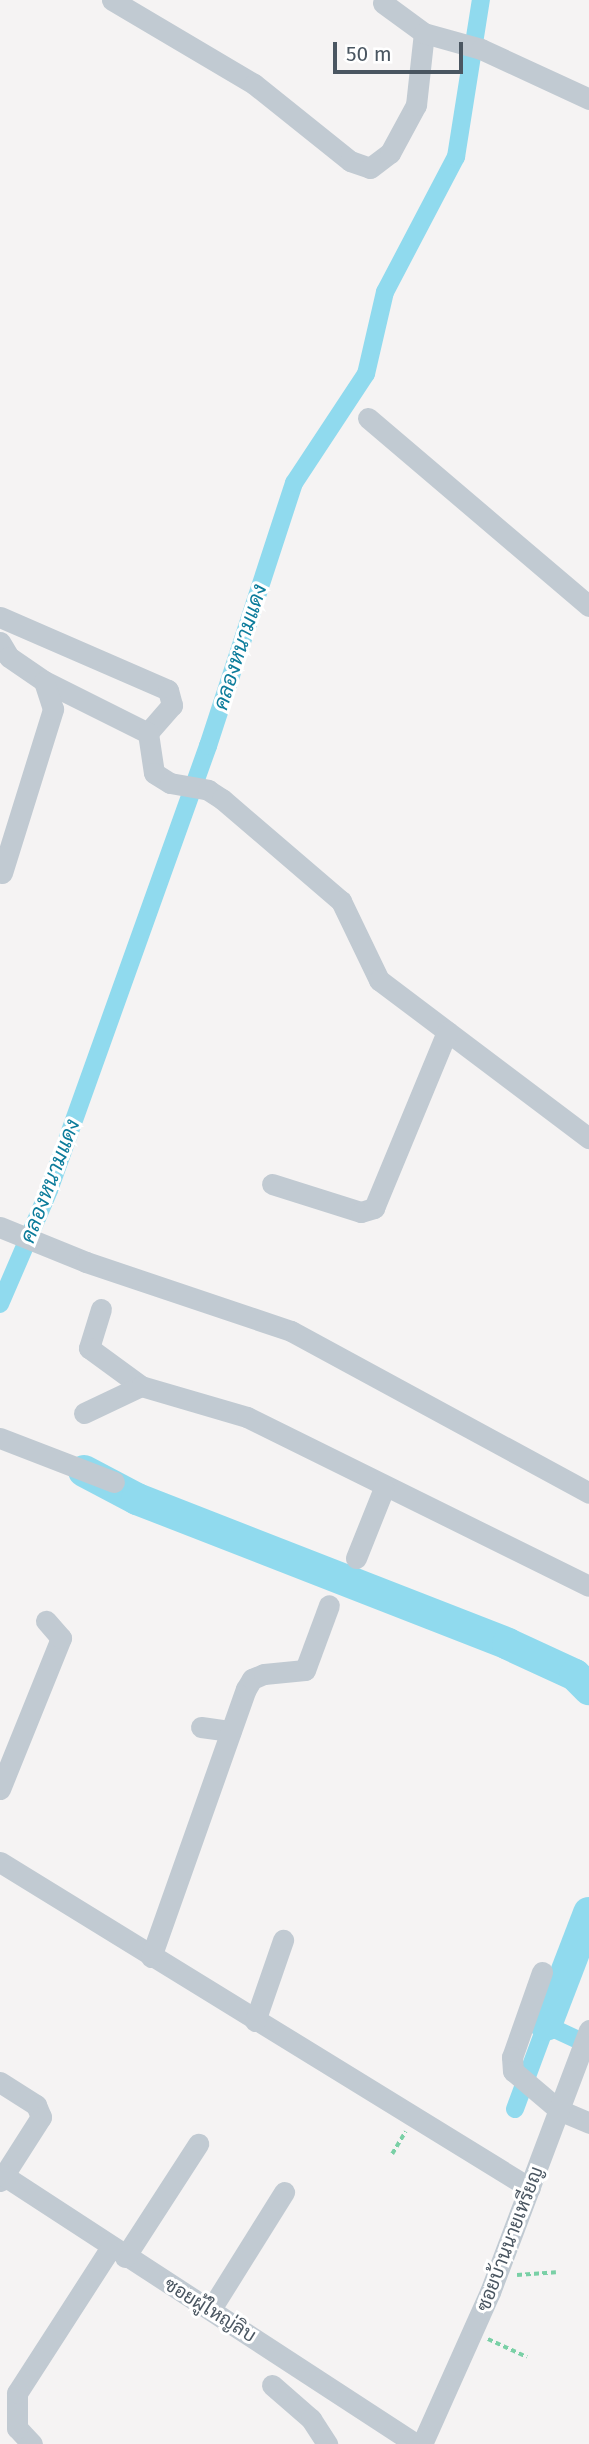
<!DOCTYPE html>
<html>
<head>
<meta charset="utf-8">
<style>
  body { margin:0 }
  #map { position:relative; width:589px; height:2444px; overflow:hidden; background:#f5f3f3; font-family:"Fira Sans",Sarabun,sans-serif }
  div>[style] { position:absolute }
  .canal>* { height:18px; margin:-9px; padding:0 9px; transform-origin:9px; border-radius:9px; background:#90daee }
  .river>* { height:32px; margin:-16px; padding:0 16px; transform-origin:16px; border-radius:16px; background:#90daee }
  .path>* { height:3.5px; margin-top:-1.75px; transform-origin:0; background:repeating-linear-gradient(90deg,#7ad0a6 0 5px,transparent 0 8.5px) }
  .minor>* { height:21px; margin:-10.5px; padding:0 10.5px; transform-origin:10.5px; border-radius:10.5px; background:#c1cad2 }
  span { translate:-50% -50%; white-space:nowrap; text-align:center; line-height:1.15; -webkit-text-stroke:6px #fff; paint-order:stroke }
  .street-label { font-size:19px; color:#4a5661 }
  .water-label { font-size:21px; color:#0c7c9b; font-style:italic }
  .scale { position:absolute; left:333px; top:42px; width:130px; height:32px; box-sizing:border-box; border:4px solid #4a5661; border-top:0; padding-left:9px; font-size:21px; line-height:24px; white-space:nowrap; color:#4a5661; -webkit-text-stroke:5px #fff; paint-order:stroke }
</style>
</head>
<body>
<div id="map">
  <div class="canal">
    <div style="left:0;top:1304px;width:124px;rotate:-66.7deg"></div>
    <div style="left:49px;top:1190px;width:472px;rotate:-70.3deg"></div>
    <div style="left:208px;top:746px;width:277px;rotate:-71.9deg"></div>
    <div style="left:294px;top:483px;width:131px;rotate:-56.6deg"></div>
    <div style="left:366px;top:374px;width:84px;rotate:-77deg"></div>
    <div style="left:385px;top:292px;width:153px;rotate:-62.3deg"></div>
    <div style="left:456px;top:157px;width:159px;rotate:-81deg"></div>
    <div style="left:515px;top:2109px;width:90px;rotate:-69.7deg"></div>
    <div style="left:546px;top:2025px;width:47px;rotate:24.9deg"></div>
  </div>
  <div class="river">
    <div style="left:84px;top:1471px;width:60px;rotate:27.8deg"></div>
    <div style="left:137px;top:1499px;width:398px;rotate:21.3deg"></div>
    <div style="left:508px;top:1644px;width:74px;rotate:24.8deg"></div>
    <div style="left:575px;top:1675px;width:20px;rotate:45deg"></div>
    <div style="left:546px;top:2025px;width:120px;rotate:-69deg"></div>
  </div>
  <div class="path">
    <div style="left:392px;top:2154px;width:26px;rotate:-59deg"></div>
    <div style="left:517px;top:2275px;width:39px;rotate:-4deg"></div>
    <div style="left:488px;top:2339px;width:43px;rotate:24.8deg"></div>
  </div>
  <div class="minor">
    <div style="left:112px;top:0;width:165px;rotate:30.6deg"></div>
    <div style="left:254px;top:84px;width:123px;rotate:38.7deg"></div>
    <div style="left:350px;top:161px;width:21px;rotate:19deg"></div>
    <div style="left:370px;top:168px;width:25px;rotate:-37deg"></div>
    <div style="left:390px;top:153px;width:55px;rotate:-61.6deg"></div>
    <div style="left:416px;top:105px;width:72px;rotate:-83.7deg"></div>
    <div style="left:383px;top:3px;width:51px;rotate:36.2deg"></div>
    <div style="left:424px;top:33px;width:59px;rotate:15.7deg"></div>
    <div style="left:481px;top:49px;width:119px;rotate:24.8deg"></div>
    <div style="left:368px;top:418px;width:290px;rotate:40.4deg"></div>
    <div style="left:0;top:617px;width:183px;rotate:23.5deg"></div>
    <div style="left:168px;top:690px;width:16px;rotate:75deg"></div>
    <div style="left:172px;top:705px;width:37px;rotate:131deg"></div>
    <div style="left:0;top:642px;width:17px;rotate:59deg"></div>
    <div style="left:9px;top:657px;width:42px;rotate:34.4deg"></div>
    <div style="left:44px;top:681px;width:116px;rotate:26.6deg"></div>
    <div style="left:148px;top:733px;width:40px;rotate:81.5deg"></div>
    <div style="left:154px;top:773px;width:19px;rotate:32deg"></div>
    <div style="left:170px;top:783px;width:39px;rotate:10deg"></div>
    <div style="left:208px;top:790px;width:17px;rotate:33deg"></div>
    <div style="left:222px;top:799px;width:157px;rotate:40.6deg"></div>
    <div style="left:341px;top:901px;width:88px;rotate:64.3deg"></div>
    <div style="left:379px;top:980px;width:263px;rotate:37deg"></div>
    <div style="left:2px;top:873px;width:172px;rotate:-72.7deg"></div>
    <div style="left:53px;top:709px;width:29px;rotate:-108deg"></div>
    <div style="left:272px;top:1184px;width:93px;rotate:17.5deg"></div>
    <div style="left:361px;top:1212px;width:14px;rotate:-17deg"></div>
    <div style="left:374px;top:1208px;width:191px;rotate:-67.5deg"></div>
    <div style="left:0;top:1227px;width:93px;rotate:22.1deg"></div>
    <div style="left:86px;top:1262px;width:216px;rotate:18.6deg"></div>
    <div style="left:291px;top:1331px;width:339px;rotate:28.5deg"></div>
    <div style="left:101px;top:1309px;width:41px;rotate:107.1deg"></div>
    <div style="left:89px;top:1348px;width:64px;rotate:36.2deg"></div>
    <div style="left:84px;top:1413px;width:63px;rotate:-25.3deg"></div>
    <div style="left:141px;top:1386px;width:110px;rotate:16.3deg"></div>
    <div style="left:247px;top:1417px;width:381px;rotate:26.3deg"></div>
    <div style="left:0;top:1438px;width:122px;rotate:21.1deg"></div>
    <div style="left:356px;top:1558px;width:75px;rotate:-68.2deg"></div>
    <div style="left:201px;top:1727px;width:30px;rotate:8deg"></div>
    <div style="left:0;top:1789px;width:163px;rotate:-68deg"></div>
    <div style="left:61px;top:1638px;width:23px;rotate:-131deg"></div>
    <div style="left:0;top:1862px;width:622px;rotate:31.6deg"></div>
    <div style="left:151px;top:1957px;width:284px;rotate:-70.5deg"></div>
    <div style="left:246px;top:1689px;width:12px;rotate:-59deg"></div>
    <div style="left:252px;top:1679px;width:13px;rotate:-23deg"></div>
    <div style="left:264px;top:1674px;width:41px;rotate:-5.6deg"></div>
    <div style="left:305px;top:1670px;width:69px;rotate:-69.7deg"></div>
    <div style="left:542px;top:1972px;width:90px;rotate:109.4deg"></div>
    <div style="left:512px;top:2057px;width:14px;rotate:86deg"></div>
    <div style="left:513px;top:2071px;width:60px;rotate:40.3deg"></div>
    <div style="left:559px;top:2110px;width:33px;rotate:23deg"></div>
    <div style="left:255px;top:2021px;width:86px;rotate:-70.9deg"></div>
    <div style="left:0;top:2082px;width:43px;rotate:32.6deg"></div>
    <div style="left:36px;top:2105px;width:13px;rotate:67deg"></div>
    <div style="left:41px;top:2117px;width:76px;rotate:122.6deg"></div>
    <div style="left:0;top:2173px;width:496px;rotate:33.1deg"></div>
    <div style="left:125px;top:2257px;width:135px;rotate:-57.1deg"></div>
    <div style="left:211px;top:2309px;width:138px;rotate:-58deg"></div>
    <div style="left:272px;top:2385px;width:52px;rotate:41.1deg"></div>
    <div style="left:311px;top:2419px;width:30px;rotate:57deg"></div>
    <div style="left:32px;top:2444px;width:22px;rotate:-133deg"></div>
    <div style="left:17px;top:2428px;width:35px;rotate:-90deg"></div>
    <div style="left:17px;top:2393px;width:174px;rotate:-57.2deg"></div>
    <div style="left:422px;top:2444px;width:167px;rotate:-65.9deg"></div>
    <div style="left:490px;top:2292px;width:280px;rotate:-69.3deg"></div>
  </div>
  <div class="street-label">
    <span style="left:510px;top:2239px;rotate:-69deg">ซอยบ้านนายเหรียญ</span>
    <span style="left:210px;top:2310px;rotate:32deg">ซอยผู้ใหญ่ลิบ</span>
  </div>
  <div class="water-label">
    <span style="left:240px;top:647px;rotate:-72deg">คลองหนามแดง</span>
    <span style="left:50px;top:1181px;rotate:-69deg">คลองหนามแดง</span>
  </div>
  <div class="scale">50 m</div>
</div>
</body>
</html>
